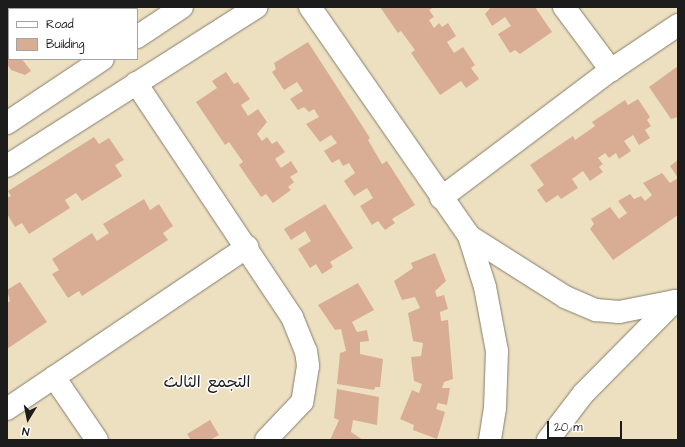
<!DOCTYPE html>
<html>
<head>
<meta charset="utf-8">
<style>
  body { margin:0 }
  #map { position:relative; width:685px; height:447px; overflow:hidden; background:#ede0c0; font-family:"Architects Daughter","Playpen Sans Arabic",sans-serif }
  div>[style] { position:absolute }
  .building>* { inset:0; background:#d9ad94 }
  .roads { filter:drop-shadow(0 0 1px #847e6e) drop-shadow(0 0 1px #847e6e) }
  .minor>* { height:22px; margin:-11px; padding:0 11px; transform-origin:11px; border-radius:11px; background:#fff }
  span { translate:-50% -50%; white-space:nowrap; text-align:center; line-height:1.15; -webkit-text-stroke:3px #fff; paint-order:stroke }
  .quarter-label { font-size:16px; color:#1c1c1c }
  .frame { position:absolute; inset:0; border:8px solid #1c1c1c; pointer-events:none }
  .legend { position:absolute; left:8px; top:8px; width:130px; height:52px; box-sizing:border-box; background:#fff; border:1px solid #a4a4a4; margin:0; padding:5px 7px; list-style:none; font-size:12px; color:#1c1c1c }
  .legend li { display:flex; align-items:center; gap:8px; height:20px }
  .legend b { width:20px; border:1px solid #a4a4a4 }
  .north { position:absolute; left:8px; top:399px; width:40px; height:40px; -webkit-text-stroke:3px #fff; paint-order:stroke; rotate:190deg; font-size:11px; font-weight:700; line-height:16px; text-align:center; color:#1c1c1c }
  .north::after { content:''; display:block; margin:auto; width:14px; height:18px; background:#1c1c1c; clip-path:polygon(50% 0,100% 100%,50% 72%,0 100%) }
  .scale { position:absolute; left:547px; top:421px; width:75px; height:18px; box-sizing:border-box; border:2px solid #1c1c1c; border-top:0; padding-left:5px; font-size:12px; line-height:14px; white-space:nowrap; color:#1c1c1c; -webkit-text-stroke:3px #fff; paint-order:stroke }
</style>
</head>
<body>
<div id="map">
  <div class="building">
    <div style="clip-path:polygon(7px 7px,23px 9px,9px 9px,9px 59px,22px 59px,31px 71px,25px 75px,11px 70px,7px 64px)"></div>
    <div style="clip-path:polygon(380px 7px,434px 7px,429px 10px,434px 17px,429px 20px,434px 28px,439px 23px,442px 27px,448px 23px,456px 36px,447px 42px,454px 53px,463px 47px,475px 65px,471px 68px,479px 79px,466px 88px,461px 81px,440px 95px,411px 53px,415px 50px,401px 31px,398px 33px)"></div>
    <div style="clip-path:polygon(491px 7px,535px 7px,552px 32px,520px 54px,515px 50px,510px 53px,498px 34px,511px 26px,505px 17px,492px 26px,485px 14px)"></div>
    <div style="clip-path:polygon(308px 42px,370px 138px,368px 140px,382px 164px,387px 161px,415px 205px,392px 219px,395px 223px,385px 230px,378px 221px,372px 225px,360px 206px,373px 198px,367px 188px,354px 196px,344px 181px,355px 173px,349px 163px,343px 166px,339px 159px,332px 163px,324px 151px,337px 143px,331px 135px,320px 142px,306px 124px,319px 117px,314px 109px,309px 112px,304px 107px,298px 110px,290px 99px,303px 91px,297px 82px,284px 90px,272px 72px,276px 69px,274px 63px)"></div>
    <div style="clip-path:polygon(678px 66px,678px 117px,671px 119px,649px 87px)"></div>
    <div style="clip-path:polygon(226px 72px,234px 84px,238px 82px,250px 99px,241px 105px,248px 116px,258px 109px,267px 122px,257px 134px,262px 141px,267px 137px,272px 144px,277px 141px,285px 152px,275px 159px,281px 168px,291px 161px,298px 172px,290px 177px,294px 182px,288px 187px,291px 190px,273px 203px,266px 194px,261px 197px,239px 165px,243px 162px,229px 142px,225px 145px,196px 102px,217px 88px,212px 81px)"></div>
    <div style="clip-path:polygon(638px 99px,650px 117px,647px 120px,651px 126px,645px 130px,650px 138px,639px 145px,633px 135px,624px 141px,631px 151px,619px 159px,616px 153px,609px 158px,605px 153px,598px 158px,603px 164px,599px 167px,603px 172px,590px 181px,583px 171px,572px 179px,578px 188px,561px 199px,558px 195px,546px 203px,537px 190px,544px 185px,530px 165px,573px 136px,575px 140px,595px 126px,592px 122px,625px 100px,628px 105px)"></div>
    <div style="clip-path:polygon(94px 137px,99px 144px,109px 138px,124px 160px,115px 165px,122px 176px,82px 201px,76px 193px,65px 200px,70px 208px,29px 234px,22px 223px,15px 227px,7px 214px,7px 198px,11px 196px,8px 191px)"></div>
    <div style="clip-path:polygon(678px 160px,678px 178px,670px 166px)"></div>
    <div style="clip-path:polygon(662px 173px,670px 183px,678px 178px,678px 215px,613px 260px,590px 229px,594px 224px,591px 219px,610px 207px,619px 219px,627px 213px,618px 201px,630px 194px,634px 199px,641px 196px,645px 201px,652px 195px,643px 183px)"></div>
    <div style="clip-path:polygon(144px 199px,150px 210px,159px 204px,173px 226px,163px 233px,168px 240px,82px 296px,79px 291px,68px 298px,52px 274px,59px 270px,52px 259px,92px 233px,97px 241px,109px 233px,103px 224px)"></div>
    <div style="clip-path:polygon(325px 204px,353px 248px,330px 262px,333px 267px,322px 274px,316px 264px,310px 268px,298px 249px,311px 241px,305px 231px,291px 240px,284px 229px)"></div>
    <div style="clip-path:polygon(435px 253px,446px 281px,435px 291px,437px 297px,444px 295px,448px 309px,440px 312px,441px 321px,448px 320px,453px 379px,444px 382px,442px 388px,450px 388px,447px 405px,438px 403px,436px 409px,445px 412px,437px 439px,413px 430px,414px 425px,400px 419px,412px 390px,419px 393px,422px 384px,414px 381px,411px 357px,421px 356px,423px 343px,413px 341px,408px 313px,420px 308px,415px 297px,402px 300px,394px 281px,413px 268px,411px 263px)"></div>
    <div style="clip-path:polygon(20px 282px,47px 322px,7px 349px,7px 303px,10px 301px,7px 290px)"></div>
    <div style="clip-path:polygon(358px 283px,374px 310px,352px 322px,357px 332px,367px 330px,369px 341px,360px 342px,360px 354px,383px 359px,380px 387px,375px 387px,374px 390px,337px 384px,340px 353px,346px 351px,341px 329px,335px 330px,318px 305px)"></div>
    <div style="clip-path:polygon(337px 389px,379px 397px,377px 425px,353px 420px,351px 432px,363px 440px,330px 440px,339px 420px,334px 418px)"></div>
    <div style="clip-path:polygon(210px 420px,219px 435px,210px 440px,191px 440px,187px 434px)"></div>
  </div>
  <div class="roads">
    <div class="minor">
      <div style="left:310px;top:7px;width:279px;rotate:55.2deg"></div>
      <div style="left:469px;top:236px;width:53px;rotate:72.6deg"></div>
      <div style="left:485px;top:287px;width:65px;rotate:79.4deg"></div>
      <div style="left:497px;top:351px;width:57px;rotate:92deg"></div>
      <div style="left:495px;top:408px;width:32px;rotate:99deg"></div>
      <div style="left:564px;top:7px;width:79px;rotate:53.3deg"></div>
      <div style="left:137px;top:37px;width:54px;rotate:-33.7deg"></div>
      <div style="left:136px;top:83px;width:281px;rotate:56.3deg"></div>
      <div style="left:292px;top:317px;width:37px;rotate:68deg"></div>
      <div style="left:306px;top:351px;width:15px;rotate:82deg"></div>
      <div style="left:308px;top:366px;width:36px;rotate:99deg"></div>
      <div style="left:302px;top:402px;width:52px;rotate:133.5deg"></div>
      <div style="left:7px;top:123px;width:115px;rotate:-33.7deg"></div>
      <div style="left:7px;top:166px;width:296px;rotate:-32.5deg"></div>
      <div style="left:441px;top:198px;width:213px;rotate:-37deg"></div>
      <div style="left:611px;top:70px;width:81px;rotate:-33.9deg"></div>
      <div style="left:469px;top:236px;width:114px;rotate:32.4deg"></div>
      <div style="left:565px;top:297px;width:34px;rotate:23deg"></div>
      <div style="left:596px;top:310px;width:23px;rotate:5deg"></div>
      <div style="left:619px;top:312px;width:57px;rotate:-11.1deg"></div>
      <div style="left:54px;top:377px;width:76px;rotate:55.7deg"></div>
      <div style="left:7px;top:409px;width:290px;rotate:-34deg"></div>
      <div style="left:548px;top:440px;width:58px;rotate:-52.7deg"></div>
      <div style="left:583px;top:394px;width:131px;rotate:-45.3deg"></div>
    </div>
  </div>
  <div class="quarter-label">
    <span style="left:207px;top:382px">التجمع الثالث</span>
  </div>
  <div class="frame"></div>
  <ul class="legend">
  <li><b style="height:5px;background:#fff"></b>Road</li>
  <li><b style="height:11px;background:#d9ad94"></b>Building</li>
  </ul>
  <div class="north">N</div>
  <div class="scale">20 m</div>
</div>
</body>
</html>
